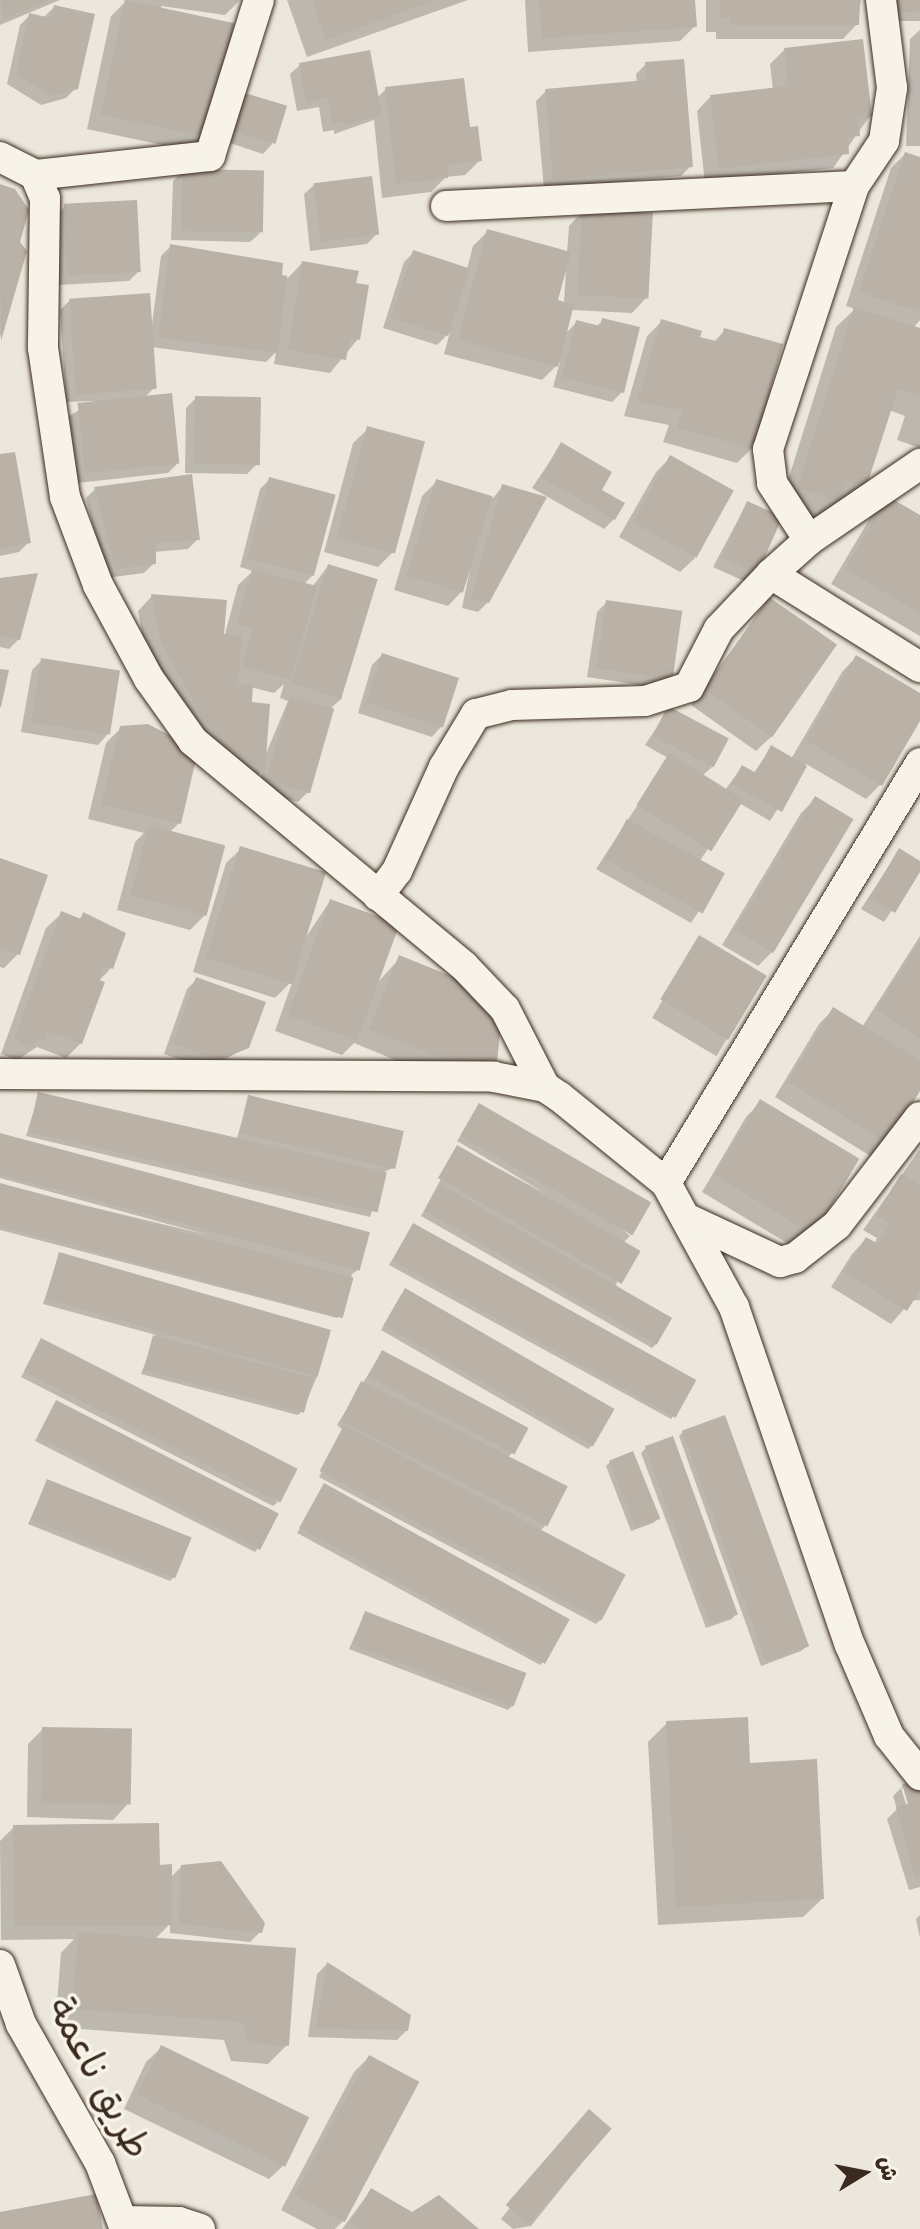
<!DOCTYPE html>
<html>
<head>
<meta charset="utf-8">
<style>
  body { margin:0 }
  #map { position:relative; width:920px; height:2229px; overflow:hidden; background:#ece7dc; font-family:Caveat,"Playpen Sans Arabic",sans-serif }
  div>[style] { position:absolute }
  .shadow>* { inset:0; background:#0003; transform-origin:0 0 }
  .building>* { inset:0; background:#bab2a7; transform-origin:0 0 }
  .roads { filter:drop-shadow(0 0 2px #3b2a1e) drop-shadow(0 0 2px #3b2a1e) }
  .street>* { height:30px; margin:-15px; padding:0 15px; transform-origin:15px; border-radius:15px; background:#f7f3e8 }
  span { translate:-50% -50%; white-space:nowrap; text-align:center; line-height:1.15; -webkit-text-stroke:7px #f7f3e8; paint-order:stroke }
  .street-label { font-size:38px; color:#3b2a1e }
  .north { position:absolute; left:824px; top:2133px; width:80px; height:80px; -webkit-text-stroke:6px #f7f3e8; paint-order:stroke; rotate:80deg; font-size:22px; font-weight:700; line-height:32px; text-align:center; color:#3b2a1e }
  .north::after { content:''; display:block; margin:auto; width:28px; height:36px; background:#3b2a1e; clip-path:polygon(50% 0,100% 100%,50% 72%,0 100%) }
</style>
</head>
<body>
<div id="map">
  <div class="shadow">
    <div style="clip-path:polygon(0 0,60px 0,0 25px)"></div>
    <div style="clip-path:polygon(122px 0,240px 0,225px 15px,161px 6px,210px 137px,195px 152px,87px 129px,111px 16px,126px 1px)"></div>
    <div style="clip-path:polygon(287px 0,468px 0,307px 57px)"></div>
    <div style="clip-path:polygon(693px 0,695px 26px,680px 41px,528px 52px,525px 0)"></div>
    <div style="clip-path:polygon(706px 0,861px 0,857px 24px,843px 39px,716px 39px,716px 32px,706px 32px)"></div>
    <div style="clip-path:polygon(920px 0,920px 21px,877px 21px)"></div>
    <div style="clip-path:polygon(54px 7px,76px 88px,66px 98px,41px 105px,7px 84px,20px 25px,30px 15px,44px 17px)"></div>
    <div style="clip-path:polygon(920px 30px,920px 146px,906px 146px,910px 39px)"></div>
    <div style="clip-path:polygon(784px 50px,870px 116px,833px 168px,705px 183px,697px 111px,711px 96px,773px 90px,770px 64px)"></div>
    <div style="clip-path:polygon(646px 64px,691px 166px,681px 176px,544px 189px,536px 101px,546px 91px,637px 83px,636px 74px)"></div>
    <div style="clip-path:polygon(300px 65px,377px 98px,386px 89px,468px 129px,480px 160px,465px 175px,446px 177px,431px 192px,382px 198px,374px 120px,334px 134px,334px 130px,323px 132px,319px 107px,297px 111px,290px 74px)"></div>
    <div style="clip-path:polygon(246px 95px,272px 144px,263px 154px,224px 141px)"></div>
    <div style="clip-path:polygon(905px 154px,920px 159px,920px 320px,913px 328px,920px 343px,920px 448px,897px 440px,905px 416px,889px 410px,865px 487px,846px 506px,836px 503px,820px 519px,780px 506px,836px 327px,855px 309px,846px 306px,891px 168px)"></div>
    <div style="clip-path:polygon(183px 171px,260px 233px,250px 242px,171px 240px,173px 181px)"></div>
    <div style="clip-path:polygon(314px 185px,377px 234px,367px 244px,310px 251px,304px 194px)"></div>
    <div style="clip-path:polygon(0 186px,14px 191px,18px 243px,25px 251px,0 337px)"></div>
    <div style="clip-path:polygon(65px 206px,139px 271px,129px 281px,59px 285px,55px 216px)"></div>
    <div style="clip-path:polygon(evenodd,583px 211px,646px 298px,632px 313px,571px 310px,564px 335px,577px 322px,596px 327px,603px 320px,622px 392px,612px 402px,553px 387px,560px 362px,542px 380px,444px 354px,450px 332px,437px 345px,383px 328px,404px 262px,414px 252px,467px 269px,473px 246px,488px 231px,567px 253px,569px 226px,583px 211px,566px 268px,564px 304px,555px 302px,566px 268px)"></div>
    <div style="clip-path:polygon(171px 246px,280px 277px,288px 278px,302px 263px,354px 285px,358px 339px,330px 373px,274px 364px,276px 352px,266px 362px,151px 347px,154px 388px,143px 399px,178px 463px,168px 473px,77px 483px,69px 416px,94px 401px,66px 402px,60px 310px,70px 300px,152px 324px,161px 256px)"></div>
    <div style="clip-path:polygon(662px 321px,713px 343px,725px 330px,752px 448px,737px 463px,663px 442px,669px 425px,624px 416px,647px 336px)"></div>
    <div style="clip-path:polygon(196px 398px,257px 464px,247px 474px,185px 473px,186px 408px)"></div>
    <div style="clip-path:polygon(368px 429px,393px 552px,378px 567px,324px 552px,353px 443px)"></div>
    <div style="clip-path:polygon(561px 445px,599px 490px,614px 519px,604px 529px,532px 488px)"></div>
    <div style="clip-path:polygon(0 456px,29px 542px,19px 552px,0 556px)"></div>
    <div style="clip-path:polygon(670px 458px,695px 558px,680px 572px,619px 537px,656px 472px)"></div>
    <div style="clip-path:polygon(evenodd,270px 479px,313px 575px,303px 585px,312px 587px,328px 566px,342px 698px,329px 710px,308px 792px,298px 802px,257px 790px,262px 772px,249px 784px,210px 761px,146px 655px,138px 611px,152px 596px,224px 638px,238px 585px,253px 571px,240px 567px,260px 489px,270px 479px,284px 684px,280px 698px,288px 701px,265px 756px,249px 704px,250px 687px,274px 693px,284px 684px)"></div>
    <div style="clip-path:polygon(437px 481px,493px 498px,503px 486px,488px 602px,478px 612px,462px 608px,473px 554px,462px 591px,448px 606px,394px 590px,422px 496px)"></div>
    <div style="clip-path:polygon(95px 489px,198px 539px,188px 549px,154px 552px,154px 563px,144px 573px,106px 578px,86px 498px)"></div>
    <div style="clip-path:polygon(887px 498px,920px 517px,920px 636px,831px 584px,873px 513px)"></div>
    <div style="clip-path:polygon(747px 503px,755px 572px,746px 582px,713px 567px)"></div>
    <div style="clip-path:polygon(0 580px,19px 639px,9px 649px,0 647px)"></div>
    <div style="clip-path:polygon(769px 600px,771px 737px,756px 751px,691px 705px)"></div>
    <div style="clip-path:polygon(607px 602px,670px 678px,660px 688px,587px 677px,597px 612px)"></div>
    <div style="clip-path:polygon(382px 655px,441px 727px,432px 737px,358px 713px,372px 665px)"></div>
    <div style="clip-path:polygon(856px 657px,920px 695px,920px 717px,881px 784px,866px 799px,806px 764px,770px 821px,739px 803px,699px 862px,723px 875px,691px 923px,596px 869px,668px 758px,645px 745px,669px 709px,712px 767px,702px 776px,725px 790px,742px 767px,753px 774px,771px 748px,791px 759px,842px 672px)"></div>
    <div style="clip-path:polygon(42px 660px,107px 735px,98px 745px,21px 732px,32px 670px)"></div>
    <div style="clip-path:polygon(121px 728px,179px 823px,170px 832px,205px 915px,190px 930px,117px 910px,135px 842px,144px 833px,88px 819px,106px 743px)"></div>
    <div style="clip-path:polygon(816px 798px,772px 952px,758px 966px,722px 945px,801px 813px)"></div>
    <div style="clip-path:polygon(241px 849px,302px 943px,330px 901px,377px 983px,400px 958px,495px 1062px,424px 1072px,354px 1043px,342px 1055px,275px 1031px,293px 980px,275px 998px,193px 972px,226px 863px)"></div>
    <div style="clip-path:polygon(899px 850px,920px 863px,920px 868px,884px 922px,861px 909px)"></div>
    <div style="clip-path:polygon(0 860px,18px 954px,4px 968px,0 967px)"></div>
    <div style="clip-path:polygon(61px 914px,78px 920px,84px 914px,123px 934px,111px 968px,98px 982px,81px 1043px,66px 1058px,37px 1047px,17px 1060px,1px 1054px,46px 928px)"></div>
    <div style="clip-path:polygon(920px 936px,920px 1087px,872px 1157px,775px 1097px,819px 1024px,833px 1010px,862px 1027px)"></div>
    <div style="left:700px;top:938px;width:75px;height:93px;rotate:31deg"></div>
    <div style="clip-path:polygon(197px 979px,247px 1047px,208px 1069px,164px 1054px,187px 989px)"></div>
    <div style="clip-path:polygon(39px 1094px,236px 1141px,249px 1097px,393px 1168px,384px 1172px,370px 1217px,26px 1136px)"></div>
    <div style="clip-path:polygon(761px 1102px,811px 1235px,797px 1249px,702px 1192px,746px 1117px)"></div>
    <div style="clip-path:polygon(479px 1105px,630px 1236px,624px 1242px,616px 1287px,656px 1344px,652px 1348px,421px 1216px,458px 1147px,545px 1193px,457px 1141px)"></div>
    <div style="clip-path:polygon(0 1135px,358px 1270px,352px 1274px,342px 1313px,337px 1318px,0 1230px,0 1185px,208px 1235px,0 1178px)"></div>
    <div style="clip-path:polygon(920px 1149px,920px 1300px,911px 1301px,891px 1324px,831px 1287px,852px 1254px,866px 1239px,874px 1244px,877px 1238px,863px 1230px)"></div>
    <div style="clip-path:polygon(413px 1225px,675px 1414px,671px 1419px,389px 1265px)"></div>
    <div style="clip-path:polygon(59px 1255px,318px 1374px,303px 1410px,298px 1415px,141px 1374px,156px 1335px,43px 1304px)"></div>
    <div style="clip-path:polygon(401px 1295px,593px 1445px,588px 1449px,381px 1330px)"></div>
    <div style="clip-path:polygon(42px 1341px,278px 1502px,273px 1506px,21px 1377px)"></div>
    <div style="clip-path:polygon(382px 1352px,512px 1453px,507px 1458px,545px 1526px,540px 1531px,601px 1619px,596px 1624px,319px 1477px,343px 1430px,337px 1425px)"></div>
    <div style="clip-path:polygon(56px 1402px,276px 1513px,259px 1547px,255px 1552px,35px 1441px)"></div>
    <div style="clip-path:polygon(683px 1432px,806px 1647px,801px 1651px,761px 1666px,679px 1436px)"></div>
    <div style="clip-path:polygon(646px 1448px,736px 1614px,732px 1619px,706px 1628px,641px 1453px)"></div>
    <div style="clip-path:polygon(610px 1462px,658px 1519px,653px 1523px,631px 1531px,606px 1466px)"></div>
    <div style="clip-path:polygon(48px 1481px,175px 1576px,170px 1581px,28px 1524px)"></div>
    <div style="clip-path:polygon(324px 1486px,544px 1661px,540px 1665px,297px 1533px)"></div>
    <div style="clip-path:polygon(365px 1613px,512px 1706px,508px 1710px,349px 1649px)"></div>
    <div style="clip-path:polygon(667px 1723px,748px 1765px,822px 1899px,803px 1917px,658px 1925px,648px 1742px)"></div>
    <div style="clip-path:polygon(43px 1729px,127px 1805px,113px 1820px,27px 1817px,28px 1744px)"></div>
    <div style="clip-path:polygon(evenodd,903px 1786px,920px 1786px,920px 1887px,909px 1890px,887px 1819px,897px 1809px,893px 1796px,903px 1786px,901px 1788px,905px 1788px,913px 1813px,909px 1814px,901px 1788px)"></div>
    <div style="clip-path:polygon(14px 1827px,158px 1867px,170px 1878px,181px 1867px,260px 1932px,250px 1942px,170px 1933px,170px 1924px,154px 1940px,287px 2045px,268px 2064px,231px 2061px,224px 2040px,55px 2027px,61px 1953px,74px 1939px,1px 1940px,0 1841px)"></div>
    <div style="clip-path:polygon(920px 1915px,920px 1938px,916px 1919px)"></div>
    <div style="clip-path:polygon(327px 1964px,407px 2030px,397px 2040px,308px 2037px,317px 1974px)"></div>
    <div style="clip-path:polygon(161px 2048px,284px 2165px,269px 2179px,124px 2109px,146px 2062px)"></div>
    <div style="clip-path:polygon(369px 2057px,346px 2218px,335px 2229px,317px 2229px,281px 2210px,354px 2072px)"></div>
    <div style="clip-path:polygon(579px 2122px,609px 2129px,531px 2226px,513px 2229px,501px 2219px)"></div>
    <div style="clip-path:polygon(371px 2190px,412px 2214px,476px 2229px,342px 2229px)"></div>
  </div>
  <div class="building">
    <div style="clip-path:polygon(0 0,50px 0,4px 19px)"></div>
    <div style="left:125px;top:0;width:112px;height:117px;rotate:12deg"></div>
    <div style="clip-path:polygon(312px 0,436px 0,325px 40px)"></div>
    <div style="clip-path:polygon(539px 0,695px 0,697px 27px,542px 38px)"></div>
    <div style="clip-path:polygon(720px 0,860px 0,859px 25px,730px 25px,730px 18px,720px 19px)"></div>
    <div style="left:886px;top:0;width:34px;height:12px"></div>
    <div style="clip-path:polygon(54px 5px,95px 14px,78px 89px,52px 96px,16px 74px,29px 13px,51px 18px)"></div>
    <div style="clip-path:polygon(863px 39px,872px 117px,858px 119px,860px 136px,848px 137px,849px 154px,719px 169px,710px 95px,788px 86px,784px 48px)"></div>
    <div style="clip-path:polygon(370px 50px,382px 115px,344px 126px,343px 121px,332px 123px,328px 98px,306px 102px,299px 63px)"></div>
    <div style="clip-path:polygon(684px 59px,693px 167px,553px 180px,545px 89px,647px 80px,645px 62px)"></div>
    <div style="clip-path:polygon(464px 78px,470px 127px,478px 126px,482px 161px,447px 165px,448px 178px,396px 184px,385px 87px)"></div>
    <div style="left:245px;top:93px;width:44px;height:40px;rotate:17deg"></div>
    <div style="clip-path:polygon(905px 152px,920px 157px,920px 312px,859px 292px)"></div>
    <div style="left:182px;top:169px;width:82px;height:62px;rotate:1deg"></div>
    <div style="left:372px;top:176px;width:59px;height:59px;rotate:83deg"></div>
    <div style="clip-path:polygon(0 184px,15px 189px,29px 210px,20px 242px,27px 251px,1px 341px)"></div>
    <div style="left:137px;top:200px;width:72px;height:73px;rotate:87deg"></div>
    <div style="left:582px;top:209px;width:71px;height:86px;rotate:3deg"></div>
    <div style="clip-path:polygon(487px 229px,571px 252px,558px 300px,574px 305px,558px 367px,458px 340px)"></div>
    <div style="clip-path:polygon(170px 244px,283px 263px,282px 275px,287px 276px,278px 353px,158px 338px)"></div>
    <div style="left:413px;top:250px;width:60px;height:71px;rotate:18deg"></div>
    <div style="clip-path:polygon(302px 261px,359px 271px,356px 283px,369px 285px,360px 340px,350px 338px,346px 360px,288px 350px)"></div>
    <div style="left:150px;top:293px;width:96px;height:81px;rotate:86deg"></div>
    <div style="clip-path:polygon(854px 307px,920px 328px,920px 396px,898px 389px,866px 488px,846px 482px,840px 501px,797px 488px)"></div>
    <div style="clip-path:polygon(602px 318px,640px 327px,624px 393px,562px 377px,576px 320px,600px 326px)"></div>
    <div style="clip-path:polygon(661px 319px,702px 331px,700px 337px,720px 342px,724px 328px,783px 344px,754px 449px,677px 428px,682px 410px,637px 402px)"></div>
    <div style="left:172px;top:393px;width:71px;height:95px;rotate:84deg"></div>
    <div style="left:195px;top:396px;width:66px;height:68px;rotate:1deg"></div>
    <div style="left:367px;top:426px;width:60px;height:116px;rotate:15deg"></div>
    <div style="clip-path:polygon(561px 442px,612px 472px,602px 490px,625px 503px,615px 520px,541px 477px)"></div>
    <div style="clip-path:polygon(15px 452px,31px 543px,0 549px,0 454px)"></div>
    <div style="left:670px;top:455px;width:73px;height:77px;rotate:29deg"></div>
    <div style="clip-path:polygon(192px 474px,200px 540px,156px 543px,156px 564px,116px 569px,94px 487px)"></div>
    <div style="left:269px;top:477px;width:69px;height:84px;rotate:15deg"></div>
    <div style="left:436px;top:479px;width:59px;height:101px;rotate:17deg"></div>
    <div style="clip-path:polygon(502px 484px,547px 497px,489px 603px,471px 599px)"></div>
    <div style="clip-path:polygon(887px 496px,920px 515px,920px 613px,845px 569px)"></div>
    <div style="left:747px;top:501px;width:39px;height:62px;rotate:24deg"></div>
    <div style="left:328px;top:564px;width:52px;height:125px;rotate:17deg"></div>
    <div style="clip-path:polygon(252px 569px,317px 586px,291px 680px,242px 666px,253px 629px,237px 624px)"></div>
    <div style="clip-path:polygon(38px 573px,20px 640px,0 636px,0 578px)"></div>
    <div style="clip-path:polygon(151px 594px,227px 600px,224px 634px,242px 636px,238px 684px,253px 685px,252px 702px,270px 704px,265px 771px,224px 746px,203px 719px,160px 640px)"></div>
    <div style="left:769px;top:597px;width:83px;height:113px;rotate:35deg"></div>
    <div style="left:606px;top:600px;width:77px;height:69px;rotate:8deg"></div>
    <div style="left:382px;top:653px;width:81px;height:52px;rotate:18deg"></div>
    <div style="clip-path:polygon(856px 655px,920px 693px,920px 721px,882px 786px,806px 740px)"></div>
    <div style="left:41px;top:658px;width:80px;height:65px;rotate:9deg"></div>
    <div style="clip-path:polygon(0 669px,9px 670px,1px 707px,0 707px)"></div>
    <div style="left:290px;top:696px;width:46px;height:88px;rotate:16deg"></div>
    <div style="left:668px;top:706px;width:69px;height:33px;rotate:28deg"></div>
    <div style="clip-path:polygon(148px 724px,190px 746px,196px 759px,181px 824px,101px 805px,120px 726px)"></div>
    <div style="clip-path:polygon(771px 745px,807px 766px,782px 812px,731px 784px,742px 765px,756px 773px)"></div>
    <div style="left:669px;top:753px;width:88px;height:61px;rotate:32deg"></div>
    <div style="left:815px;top:796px;width:45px;height:156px;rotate:31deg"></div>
    <div style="left:627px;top:819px;width:112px;height:46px;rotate:29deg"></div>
    <div style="left:149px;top:825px;width:79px;height:73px;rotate:15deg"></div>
    <div style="left:240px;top:846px;width:90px;height:117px;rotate:17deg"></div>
    <div style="clip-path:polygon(899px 848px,920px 861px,920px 872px,895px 913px,870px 898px)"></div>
    <div style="clip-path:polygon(0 858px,48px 875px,20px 955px,0 948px)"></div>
    <div style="left:330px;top:899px;width:74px;height:124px;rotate:20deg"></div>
    <div style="clip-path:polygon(61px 911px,81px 919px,83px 912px,126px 933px,113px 969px,104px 966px,99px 980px,105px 982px,82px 1044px,49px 1032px,45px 1041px,36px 1038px,33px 1047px,14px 1039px)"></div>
    <div style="left:699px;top:935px;width:79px;height:75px;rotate:31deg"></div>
    <div style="clip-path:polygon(920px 941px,920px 1039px,876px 1010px)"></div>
    <div style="clip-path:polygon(399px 955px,463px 981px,501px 1023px,497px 1063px,439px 1058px,369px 1029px)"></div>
    <div style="clip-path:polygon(196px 977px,266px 1002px,249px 1048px,219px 1060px,173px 1044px)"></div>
    <div style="clip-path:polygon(833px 1007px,920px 1060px,920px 1091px,888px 1143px,788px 1082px)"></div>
    <div style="left:38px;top:1092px;width:358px;height:41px;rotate:13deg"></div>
    <div style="left:248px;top:1095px;width:160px;height:39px;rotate:13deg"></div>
    <div style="left:760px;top:1099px;width:116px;height:89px;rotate:31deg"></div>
    <div style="left:479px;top:1103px;width:199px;height:38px;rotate:30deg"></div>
    <div style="left:0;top:1133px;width:383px;height:40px;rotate:15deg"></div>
    <div style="left:457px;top:1145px;width:212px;height:38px;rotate:30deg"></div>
    <div style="clip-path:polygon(901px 1174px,920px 1185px,920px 1290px,907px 1311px,844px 1272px,866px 1237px,878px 1244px,890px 1223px,876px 1215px)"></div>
    <div style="left:0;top:1183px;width:366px;height:42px;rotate:15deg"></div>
    <div style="left:440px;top:1184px;width:268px;height:31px;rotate:30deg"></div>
    <div style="left:413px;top:1223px;width:324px;height:43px;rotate:29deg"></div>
    <div style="left:59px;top:1252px;width:283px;height:49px;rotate:16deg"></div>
    <div style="left:405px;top:1288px;width:242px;height:43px;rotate:30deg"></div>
    <div style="left:153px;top:1335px;width:166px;height:36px;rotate:15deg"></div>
    <div style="left:41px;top:1338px;width:288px;height:38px;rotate:27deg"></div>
    <div style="left:382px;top:1350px;width:166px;height:30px;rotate:28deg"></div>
    <div style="left:361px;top:1381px;width:232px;height:45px;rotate:27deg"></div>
    <div style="left:56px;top:1400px;width:250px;height:41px;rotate:27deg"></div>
    <div style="left:725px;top:1415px;width:246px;height:46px;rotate:70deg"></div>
    <div style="left:344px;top:1425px;width:319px;height:52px;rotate:28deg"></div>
    <div style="left:673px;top:1436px;width:190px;height:30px;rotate:70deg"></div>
    <div style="left:633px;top:1451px;width:73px;height:26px;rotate:68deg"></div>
    <div style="left:47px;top:1479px;width:156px;height:44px;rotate:22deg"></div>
    <div style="left:324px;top:1483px;width:281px;height:51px;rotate:29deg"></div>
    <div style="left:365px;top:1611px;width:173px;height:36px;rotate:21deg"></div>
    <div style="clip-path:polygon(748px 1717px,750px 1763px,817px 1759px,824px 1899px,676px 1907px,666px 1721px)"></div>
    <div style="left:42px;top:1727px;width:90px;height:76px;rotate:1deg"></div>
    <div style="clip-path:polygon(912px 1782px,920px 1782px,920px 1876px,915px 1878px,896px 1807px,908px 1804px,902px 1784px)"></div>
    <div style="clip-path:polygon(159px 1823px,160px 1865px,172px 1864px,172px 1925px,15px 1926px,13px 1825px)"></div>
    <div style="clip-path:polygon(221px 1861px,265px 1923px,262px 1933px,179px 1924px,181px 1865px)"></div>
    <div style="clip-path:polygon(78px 1932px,296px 1948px,289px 2046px,249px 2043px,242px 2022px,72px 2009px)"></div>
    <div style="clip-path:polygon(327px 1962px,411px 2015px,408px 2031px,316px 2028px)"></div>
    <div style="left:161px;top:2045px;width:165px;height:55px;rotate:26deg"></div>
    <div style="left:369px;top:2055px;width:57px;height:159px;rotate:28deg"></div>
    <div style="left:589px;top:2109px;width:30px;height:127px;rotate:41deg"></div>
    <div style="clip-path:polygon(371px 2188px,412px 2212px,439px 2195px,479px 2229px,359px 2229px,350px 2223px)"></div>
    <div style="clip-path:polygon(96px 2194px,103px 2229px,0 2229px,0 2212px)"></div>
  </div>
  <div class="roads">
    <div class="street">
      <div style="left:0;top:157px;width:39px;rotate:27deg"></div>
      <div style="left:35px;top:175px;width:25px;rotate:67deg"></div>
      <div style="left:45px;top:198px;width:150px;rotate:90.8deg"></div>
      <div style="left:43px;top:348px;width:151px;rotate:81.6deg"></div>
      <div style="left:65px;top:497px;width:94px;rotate:69.4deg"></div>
      <div style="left:98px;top:585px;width:107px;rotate:61.5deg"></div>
      <div style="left:149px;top:679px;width:76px;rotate:54.6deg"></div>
      <div style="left:193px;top:741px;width:352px;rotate:39.7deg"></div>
      <div style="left:464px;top:966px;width:59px;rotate:46.4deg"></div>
      <div style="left:505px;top:1009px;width:88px;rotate:62.9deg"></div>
      <div style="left:35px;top:175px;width:176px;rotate:-6.2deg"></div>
      <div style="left:210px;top:156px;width:164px;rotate:-72.6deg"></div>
      <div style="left:854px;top:186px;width:54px;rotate:-56.3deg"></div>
      <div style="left:884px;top:141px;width:54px;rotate:-81.4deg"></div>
      <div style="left:892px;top:88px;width:89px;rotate:-97.1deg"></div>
      <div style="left:446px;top:206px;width:408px;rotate:-2.8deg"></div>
      <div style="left:854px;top:186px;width:277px;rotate:108.1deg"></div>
      <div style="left:768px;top:449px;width:34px;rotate:83deg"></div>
      <div style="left:772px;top:483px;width:68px;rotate:57deg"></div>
      <div style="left:771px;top:574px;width:176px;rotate:32deg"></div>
      <div style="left:378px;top:896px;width:31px;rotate:-53deg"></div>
      <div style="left:397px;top:871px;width:114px;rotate:-65.7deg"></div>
      <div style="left:444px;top:767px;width:62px;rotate:-58.9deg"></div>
      <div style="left:476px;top:714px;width:37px;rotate:-14deg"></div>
      <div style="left:512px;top:705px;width:133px;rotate:-1.7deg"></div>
      <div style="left:645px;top:701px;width:46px;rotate:-17.7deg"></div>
      <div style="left:689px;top:687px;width:65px;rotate:-62.7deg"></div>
      <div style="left:719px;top:629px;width:76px;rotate:-46.6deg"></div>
      <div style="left:771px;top:574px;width:51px;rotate:-41.8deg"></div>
      <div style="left:809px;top:540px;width:135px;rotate:-34.4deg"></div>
      <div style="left:0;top:1074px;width:494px;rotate:0.3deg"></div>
      <div style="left:494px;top:1077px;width:52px;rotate:11.1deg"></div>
      <div style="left:545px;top:1087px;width:18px;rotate:34deg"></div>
      <div style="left:560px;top:1097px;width:136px;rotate:39.1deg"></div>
      <div style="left:666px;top:1183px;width:141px;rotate:61.3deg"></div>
      <div style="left:734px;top:1307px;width:357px;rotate:71.1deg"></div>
      <div style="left:850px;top:1645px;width:99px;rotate:66.8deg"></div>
      <div style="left:889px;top:1736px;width:50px;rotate:51.5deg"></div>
      <div style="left:666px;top:1183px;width:491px;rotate:-58.8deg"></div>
      <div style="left:686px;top:1218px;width:104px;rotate:25.1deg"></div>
      <div style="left:780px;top:1262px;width:16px;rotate:-15deg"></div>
      <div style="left:795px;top:1258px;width:53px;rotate:-38.2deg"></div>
      <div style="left:837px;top:1225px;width:136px;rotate:-52.5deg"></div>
      <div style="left:0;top:1965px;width:63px;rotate:70.4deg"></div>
      <div style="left:21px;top:2024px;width:160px;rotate:60.4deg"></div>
      <div style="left:100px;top:2163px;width:71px;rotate:69.3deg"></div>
      <div style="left:123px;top:2221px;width:56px;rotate:1deg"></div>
      <div style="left:179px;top:2222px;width:22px;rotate:18deg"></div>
    </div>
  </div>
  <div class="street-label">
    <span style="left:99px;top:2078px;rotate:62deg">طريق ناعمة</span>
  </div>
  <div class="north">ش</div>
</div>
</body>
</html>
